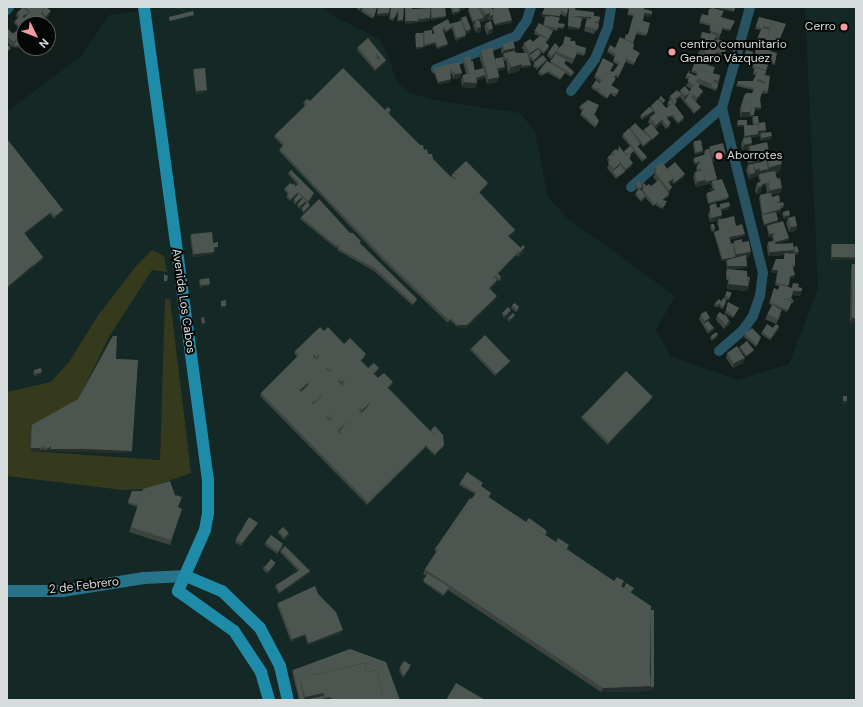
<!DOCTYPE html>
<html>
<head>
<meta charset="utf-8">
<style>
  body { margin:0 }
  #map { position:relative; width:863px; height:707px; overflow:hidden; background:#121e1c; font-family:"DM Sans",sans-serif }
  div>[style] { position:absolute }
  .built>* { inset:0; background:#142826 }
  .green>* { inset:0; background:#353a1c }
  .minor>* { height:10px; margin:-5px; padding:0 5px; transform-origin:5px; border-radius:5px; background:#275362 }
  .secondary>* { height:12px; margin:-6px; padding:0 6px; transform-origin:6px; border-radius:6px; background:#26738a }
  .primary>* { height:12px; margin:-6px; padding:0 6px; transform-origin:6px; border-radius:6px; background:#1e8ba9 }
  .wall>* { inset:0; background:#3d443f; transform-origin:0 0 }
  .shaded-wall>* { inset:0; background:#252e2a; transform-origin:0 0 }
  .building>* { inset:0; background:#4d5550; transform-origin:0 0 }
  .dots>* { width:11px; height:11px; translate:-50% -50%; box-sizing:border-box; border:2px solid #040706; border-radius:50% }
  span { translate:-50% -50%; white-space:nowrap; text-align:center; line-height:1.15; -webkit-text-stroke:4px #040706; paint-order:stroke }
  .poi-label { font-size:12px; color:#d6dddc }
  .right { translate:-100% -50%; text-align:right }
  .left { translate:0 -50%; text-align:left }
  .street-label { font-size:12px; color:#d6dddc }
  .frame { position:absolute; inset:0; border:8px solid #d6dddc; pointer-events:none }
  .north { position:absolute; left:16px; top:16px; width:40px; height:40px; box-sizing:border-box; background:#040706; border:1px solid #585d5c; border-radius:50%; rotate:133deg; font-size:11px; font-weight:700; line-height:16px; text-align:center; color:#d6dddc }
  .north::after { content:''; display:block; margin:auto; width:14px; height:18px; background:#f49aa3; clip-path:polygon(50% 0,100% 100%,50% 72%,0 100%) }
</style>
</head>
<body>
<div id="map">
  <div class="built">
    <div style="clip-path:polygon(169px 7px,323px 7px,334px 16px,379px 39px,388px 56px,397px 82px,408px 92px,433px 100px,520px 113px,535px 131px,548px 197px,566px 217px,675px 296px,656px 330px,670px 356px,737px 380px,789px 364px,818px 289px,805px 7px,856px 7px,856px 700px,7px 700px,7px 112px,81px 56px,109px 15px)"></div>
  </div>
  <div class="green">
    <div style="clip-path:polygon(152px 250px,164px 256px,167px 272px,152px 270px,109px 337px,79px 398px,31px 427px,30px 451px,160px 460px,165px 299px,170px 299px,191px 473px,145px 489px,123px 490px,7px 476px,7px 392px,51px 382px,69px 362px,99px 314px,137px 265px)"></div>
  </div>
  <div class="minor">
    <div style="left:7px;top:10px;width:4px;rotate:-56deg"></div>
    <div style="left:436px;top:69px;width:87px;rotate:-22.4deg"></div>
    <div style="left:516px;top:36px;width:19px;rotate:-55deg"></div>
    <div style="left:527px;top:20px;width:14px;rotate:-73deg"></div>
    <div style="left:571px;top:91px;width:40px;rotate:-53deg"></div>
    <div style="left:595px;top:59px;width:35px;rotate:-68deg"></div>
    <div style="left:608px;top:27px;width:20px;rotate:-81deg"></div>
    <div style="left:631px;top:187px;width:121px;rotate:-41deg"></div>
    <div style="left:719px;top:351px;width:32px;rotate:-41deg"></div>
    <div style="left:743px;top:330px;width:17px;rotate:-54deg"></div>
    <div style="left:753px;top:316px;width:21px;rotate:-71deg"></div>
    <div style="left:760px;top:296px;width:23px;rotate:-83deg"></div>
    <div style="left:763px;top:273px;width:170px;rotate:-104deg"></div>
    <div style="left:722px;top:108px;width:105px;rotate:-74.5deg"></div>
  </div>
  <div class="secondary">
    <div style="left:7px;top:591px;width:55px"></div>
    <div style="left:62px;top:591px;width:83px;rotate:-9deg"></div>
    <div style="left:144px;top:578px;width:42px;rotate:-2.7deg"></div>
  </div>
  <div class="primary">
    <div style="left:144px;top:7px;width:477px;rotate:82.3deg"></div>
    <div style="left:208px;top:480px;width:33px;rotate:90deg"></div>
    <div style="left:208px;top:513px;width:17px;rotate:100deg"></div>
    <div style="left:205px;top:530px;width:67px;rotate:113.9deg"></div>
    <div style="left:178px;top:591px;width:69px;rotate:35.5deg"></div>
    <div style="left:234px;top:631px;width:49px;rotate:56.6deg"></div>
    <div style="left:261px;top:672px;width:29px;rotate:74deg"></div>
    <div style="left:186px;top:576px;width:39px;rotate:23deg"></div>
    <div style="left:222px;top:591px;width:53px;rotate:44.2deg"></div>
    <div style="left:260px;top:628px;width:43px;rotate:62.2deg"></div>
    <div style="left:280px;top:666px;width:35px;rotate:77deg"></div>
  </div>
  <div class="wall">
    <div style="clip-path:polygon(22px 7px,43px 7px,45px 8px,43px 7px,47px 7px,49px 15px,41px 24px,39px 23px,39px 24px,24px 24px,23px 30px,24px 31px,24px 46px,15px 48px,13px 46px,12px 47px,7px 42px,7px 28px,13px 34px,17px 32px,20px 29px,14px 23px,15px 21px,18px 18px,16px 16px,17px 13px,22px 8px)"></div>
    <div style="clip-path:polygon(355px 7px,362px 7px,360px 11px)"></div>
    <div style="clip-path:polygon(363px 7px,377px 7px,373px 19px,361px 12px)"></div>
    <div style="clip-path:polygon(391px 7px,404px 7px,403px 20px,402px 22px,397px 22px,398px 12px,393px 21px,389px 19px)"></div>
    <div style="clip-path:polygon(405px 7px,412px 7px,412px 9px,429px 21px,418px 22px,418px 21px,417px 23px,405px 24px)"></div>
    <div style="clip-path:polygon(430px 7px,445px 7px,446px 16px,445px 18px,431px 20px,430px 10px,431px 8px,430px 8px)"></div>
    <div style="clip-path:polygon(450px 7px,466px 7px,463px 10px,459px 10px,459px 13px,453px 15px)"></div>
    <div style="clip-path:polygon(471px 7px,491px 7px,492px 9px,512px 20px,511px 23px,495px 26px,492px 19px,489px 21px,488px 19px,482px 22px,482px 20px,480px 21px,481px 27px,480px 32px,476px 33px,473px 26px,474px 23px,473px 24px,468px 11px,469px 8px)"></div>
    <div style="clip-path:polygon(545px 7px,589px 7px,588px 8px,575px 8px,575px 10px,594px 16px,600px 17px,597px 31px,595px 31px,594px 34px,584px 31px,587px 19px,582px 19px,579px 30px,568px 29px,569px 9px,568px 9px,566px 17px,560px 14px,559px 18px,558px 23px,564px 27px,563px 29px,558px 28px,557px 31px,548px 29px,553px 31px,548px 41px,547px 41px,546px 42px,549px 46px,549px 49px,543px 54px,538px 49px,540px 56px,533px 62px,529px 58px,531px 65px,531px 67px,520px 68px,519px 71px,508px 74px,507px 68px,506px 60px,504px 61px,503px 56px,503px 54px,502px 55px,501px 50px,503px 45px,515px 48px,514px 52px,515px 53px,525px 53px,522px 48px,524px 43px,533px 42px,539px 36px,534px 34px,539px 23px,543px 26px,545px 17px,541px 16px)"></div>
    <div style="clip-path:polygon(619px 7px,631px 7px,631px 8px,632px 8px,632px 7px,644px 7px,644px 9px,651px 17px,644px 16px,643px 21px,650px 23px,646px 36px,636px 34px,633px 44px,633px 49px,636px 61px,633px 65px,626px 62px,628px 57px,618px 78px,615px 76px,614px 77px,615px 80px,611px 86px,619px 90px,618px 93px,615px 97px,610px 94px,607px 99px,598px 93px,599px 90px,597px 92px,591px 88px,592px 86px,600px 83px,600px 82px,594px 78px,595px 75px,613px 66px,610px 71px,613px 72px,618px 65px,613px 62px,615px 57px,607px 52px,610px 45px,615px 48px,624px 40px,626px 34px,628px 35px,633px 16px,627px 15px,629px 9px,619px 8px)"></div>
    <div style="clip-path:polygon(713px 7px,735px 7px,734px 12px)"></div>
    <div style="clip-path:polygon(709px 9px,723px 14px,721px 17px,735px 21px,730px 31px,722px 29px,719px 39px,715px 38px,714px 42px,725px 53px,724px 56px,716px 53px,715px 58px,710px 57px,708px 65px,719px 81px,716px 91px,699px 84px,699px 88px,701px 96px,696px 102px,700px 109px,694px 114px,680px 97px,676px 100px,676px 104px,674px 105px,684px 120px,678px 124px,672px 117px,667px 119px,670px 126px,666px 129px,661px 123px,661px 124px,655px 129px,658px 135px,651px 141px,650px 140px,650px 142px,643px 147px,638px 141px,640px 144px,638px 147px,647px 157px,646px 159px,642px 162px,633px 151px,633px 152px,630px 155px,630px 159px,632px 166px,625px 171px,624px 173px,616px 179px,607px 168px,610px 161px,609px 162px,607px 160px,608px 157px,611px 154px,612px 152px,617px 151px,624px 152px,624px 151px,630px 146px,622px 137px,623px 134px,630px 129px,630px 128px,643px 131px,644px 129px,650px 125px,648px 122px,650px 117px,655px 114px,653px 111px,652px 114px,642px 120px,640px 117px,641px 115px,650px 108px,651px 106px,659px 99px,659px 98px,665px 100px,664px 102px,662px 104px,666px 108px,669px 106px,667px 105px,668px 102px,670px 100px,669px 99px,670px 96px,679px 92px,680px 90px,690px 91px,691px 89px,686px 86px,689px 80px,685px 78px,686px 76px,689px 73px,696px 76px,697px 74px,691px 72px,702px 44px,700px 44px,701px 34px,702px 32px,710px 34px,711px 31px,709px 31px,710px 26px,699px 23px,701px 16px,708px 15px,708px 12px)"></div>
    <div style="clip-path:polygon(759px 17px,786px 24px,777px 45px,771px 48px,770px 51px,775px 63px,775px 65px,755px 60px,756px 57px,754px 56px,756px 48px,765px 47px,758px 44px,757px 39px,761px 30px,755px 29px)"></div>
    <div style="clip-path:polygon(461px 18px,470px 32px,466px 33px,465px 37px,456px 41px,452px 29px,445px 33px,444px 30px,443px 30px,447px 46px,437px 49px,435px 44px,424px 47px,423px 34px,424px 46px,423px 48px,416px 49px,415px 35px,416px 33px,423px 33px,424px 31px,432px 34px,434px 34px,432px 29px,433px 27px,450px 24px,460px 21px)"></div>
    <div style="clip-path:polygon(486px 23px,493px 28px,492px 33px,487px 35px,484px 27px)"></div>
    <div style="clip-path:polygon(368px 38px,386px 62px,375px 71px,357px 50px,358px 47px)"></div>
    <div style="clip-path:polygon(570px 41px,576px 45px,586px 48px,584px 56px,577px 54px,572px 64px,566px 61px,564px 64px,574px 72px,571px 77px,565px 73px,560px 80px,548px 73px,542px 76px,538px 74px,539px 71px,550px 63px,554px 56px,555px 53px,551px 59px,547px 56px,548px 53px,558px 49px)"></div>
    <div style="left:746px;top:50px;width:7px;height:7px;rotate:16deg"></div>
    <div style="clip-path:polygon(481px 51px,495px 59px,505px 67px,504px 69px,498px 71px,499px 77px,497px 82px,487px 84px,485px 76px,484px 78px,477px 80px,477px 83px,475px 88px,462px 87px,461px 80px,463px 75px,466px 74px,463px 61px,464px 58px,471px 61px,475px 71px,483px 68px,479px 56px)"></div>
    <div style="clip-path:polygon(546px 62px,537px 70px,533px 66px,534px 63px)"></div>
    <div style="clip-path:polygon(754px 62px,768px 65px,765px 75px,768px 91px,767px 94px,762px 93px,760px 99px,761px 108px,760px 110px,755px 110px,753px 116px,766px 130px,765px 133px,771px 139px,761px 141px,760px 136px,751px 137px,752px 143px,751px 146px,768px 153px,769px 158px,782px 164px,779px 172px,775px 173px,777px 179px,782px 188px,780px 193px,771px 195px,772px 197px,780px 201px,779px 203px,784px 205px,783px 208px,781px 208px,780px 212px,776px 213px,778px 220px,777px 223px,789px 240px,775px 244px,794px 248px,794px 247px,799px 252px,798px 255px,795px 255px,794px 268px,793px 268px,794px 278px,790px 278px,788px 287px,792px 288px,793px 283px,798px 287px,800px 296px,792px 295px,791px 298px,794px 301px,793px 303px,791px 303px,787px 312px,776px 307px,781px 315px,776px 324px,779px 326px,779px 329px,770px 340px,761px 334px,762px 332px,773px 328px,776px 324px,765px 319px,772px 305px,769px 304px,774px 288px,778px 290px,779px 286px,775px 285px,777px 273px,771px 272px,776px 259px,784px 259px,784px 255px,768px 256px,767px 247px,768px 242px,773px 241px,772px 237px,772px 236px,769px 237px,767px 228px,767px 226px,774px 224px,764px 226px,762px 218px,762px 217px,759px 198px,760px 195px,767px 193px,766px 185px,762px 186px,760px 193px,756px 194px,755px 190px,757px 183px,760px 182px,758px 177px,759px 175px,754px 177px,753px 178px,749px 179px,746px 170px,748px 165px,762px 162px,761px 156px,762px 155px,759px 156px,759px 162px,748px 164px,747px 160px,748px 157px,751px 157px,748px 149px,742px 150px,741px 144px,743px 139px,744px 138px,744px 127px,737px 127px,737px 122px,738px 120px,747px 125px,753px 125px,752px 119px,753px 117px,750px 117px,749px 115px,749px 117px,740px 117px,740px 108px,744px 96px,752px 93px,753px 90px,736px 86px,738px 81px,753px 81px,756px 75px,753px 75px,754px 69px,752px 68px)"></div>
    <div style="clip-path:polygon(460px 67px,462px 73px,460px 78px,453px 79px,452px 75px,450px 72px,450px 82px,438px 84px,433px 70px,433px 68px)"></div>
    <div style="clip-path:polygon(194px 69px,207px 90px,206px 92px,196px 94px,193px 71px)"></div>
    <div style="clip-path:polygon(310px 101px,385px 110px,390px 112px,389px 114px,451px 178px,452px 174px,487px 186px,479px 193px,515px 230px,514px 232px,509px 237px,523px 252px,518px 257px,516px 255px,498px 274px,501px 280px,499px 281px,494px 277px,497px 280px,496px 283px,490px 289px,496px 298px,466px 328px,457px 327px,450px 320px,448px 323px,384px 262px,279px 151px,280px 149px,283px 146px,274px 137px,275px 135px,305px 106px,303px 104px,304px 102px)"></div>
    <div style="clip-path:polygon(599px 105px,594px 115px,598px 123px,595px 128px,580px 115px,582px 111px,579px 108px,580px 106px)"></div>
    <div style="clip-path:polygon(7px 139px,63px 210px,62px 212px,54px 219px,50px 214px,25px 234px,43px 257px,42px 260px,33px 267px,7px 289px)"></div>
    <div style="clip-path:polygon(694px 141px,703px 151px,702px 153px,695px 155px,693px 144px)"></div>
    <div style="clip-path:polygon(710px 147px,726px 154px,724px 158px,712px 162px,716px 180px,728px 199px,708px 204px,706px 195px,707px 193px,713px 191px,711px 184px,712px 183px,696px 187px,693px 177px,695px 172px,697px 172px,696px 168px,698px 164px,695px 165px,693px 160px,694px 158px,704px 155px,704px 153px,705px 150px,709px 149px)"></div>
    <div style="clip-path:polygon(evenodd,655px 167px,667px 169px,684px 177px,674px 184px,672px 182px,670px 185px,672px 187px,670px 192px,669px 193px,669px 194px,668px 197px,663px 200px,666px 204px,662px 209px,655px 205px,653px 206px,645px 197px,645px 199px,641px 202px,635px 195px,636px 192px,638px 190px,635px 186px,636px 184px,642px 186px,642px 184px,643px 182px,646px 186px,651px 186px,657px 182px,653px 177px,655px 174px,653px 172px,655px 167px,642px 186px,643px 189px,642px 191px,640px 189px,642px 188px,642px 186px)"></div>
    <div style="clip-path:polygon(289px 172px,314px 193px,313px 195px,308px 203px,309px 207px,304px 213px,301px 210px,302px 208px,307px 203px,306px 202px,305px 203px,300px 209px,297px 206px,298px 204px,303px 199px,302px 198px,301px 199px,296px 205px,293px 202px,294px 199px,298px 195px,297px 194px,290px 201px,286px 197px,288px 194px,284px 190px,285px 188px,295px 187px,298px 185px,288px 174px)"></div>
    <div style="clip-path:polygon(720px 204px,729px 209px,721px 211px,722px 215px,720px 219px,736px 226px,745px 234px,744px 236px,730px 240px,731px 244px,734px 243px,734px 241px,742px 243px,749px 257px,746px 257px,747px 266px,746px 268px,727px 269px,726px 262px,727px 260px,722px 261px,714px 234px,714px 232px,719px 230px,717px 223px,718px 220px,710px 222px,708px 215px,710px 210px,709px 207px,710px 205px,717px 208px,720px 207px)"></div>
    <div style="clip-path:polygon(783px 212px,790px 215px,789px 217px,784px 219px,782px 214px)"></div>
    <div style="clip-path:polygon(301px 217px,350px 233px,417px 299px,416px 302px,412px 305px,374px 271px,337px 250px,339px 246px,336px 248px,300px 219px)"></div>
    <div style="clip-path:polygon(788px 218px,797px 226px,796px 231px,789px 232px,786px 223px)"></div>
    <div style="clip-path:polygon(711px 224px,715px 229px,714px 231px,712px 232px,710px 227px)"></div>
    <div style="clip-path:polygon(191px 234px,213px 243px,217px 249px,214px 250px,214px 254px,193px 257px,190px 237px)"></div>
    <div style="clip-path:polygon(832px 244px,856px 258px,855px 260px,831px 260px,831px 246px)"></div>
    <div style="clip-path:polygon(852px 264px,856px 264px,856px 323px,850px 323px,851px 269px)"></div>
    <div style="clip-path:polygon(727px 269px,747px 271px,748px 288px,747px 290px,747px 288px,746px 291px,727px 289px,728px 280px,726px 280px,726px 272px)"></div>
    <div style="clip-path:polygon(200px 279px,210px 284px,209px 286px,200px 288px,199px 281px)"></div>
    <div style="left:727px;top:291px;width:5px;height:8px;rotate:22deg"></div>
    <div style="clip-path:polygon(721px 301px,726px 302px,723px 309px,719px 307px,720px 304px,717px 307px,714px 306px,715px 303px)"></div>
    <div style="clip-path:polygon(728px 302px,739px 308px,733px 318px,725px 313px)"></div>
    <div style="clip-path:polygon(512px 305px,518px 310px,516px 312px,511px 308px)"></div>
    <div style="clip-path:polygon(511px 310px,510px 313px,504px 318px,502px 315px,502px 313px)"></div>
    <div style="clip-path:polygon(701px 314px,714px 328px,713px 331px,708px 334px,699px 319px)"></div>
    <div style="clip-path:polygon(722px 314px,729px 325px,728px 326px,727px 326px,724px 329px,716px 320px,717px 315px)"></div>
    <div style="clip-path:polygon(508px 317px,514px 317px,509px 322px,507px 319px)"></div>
    <div style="clip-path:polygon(324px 331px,365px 357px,361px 361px,368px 368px,378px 370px,374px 374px,378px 378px,392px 384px,388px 388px,430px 431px,431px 430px,444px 445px,443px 447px,435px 456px,426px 447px,367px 505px,260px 396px,261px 393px,297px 357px,294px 353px,295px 351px)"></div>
    <div style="clip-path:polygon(718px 334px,717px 337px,712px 341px,710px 338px,711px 336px)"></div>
    <div style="clip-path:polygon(745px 334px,760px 339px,756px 347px,744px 337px)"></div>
    <div style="clip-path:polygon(740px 346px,754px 350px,753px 352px,746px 357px,739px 348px)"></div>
    <div style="clip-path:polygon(471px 348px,510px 361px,509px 363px,495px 376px,470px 350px)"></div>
    <div style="clip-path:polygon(727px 353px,743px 363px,733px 368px,726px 358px)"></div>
    <div style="clip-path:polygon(116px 359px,138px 360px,131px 453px,86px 452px,86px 449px,85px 452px,50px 451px,50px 449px,46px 451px,46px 450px,45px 451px,43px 449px,40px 451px,40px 449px,39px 451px,30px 451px,31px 427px,32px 425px,78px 399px)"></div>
    <div style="clip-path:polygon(34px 370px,42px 372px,41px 374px,35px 377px,33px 373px)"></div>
    <div style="clip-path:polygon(652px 399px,608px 445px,581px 418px,582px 416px)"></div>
    <div style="clip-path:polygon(460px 483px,481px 486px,491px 493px,489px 498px,526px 522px,547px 533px,545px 535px,556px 542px,568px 547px,567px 549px,614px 581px,623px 584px,621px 586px,624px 588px,634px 588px,631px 592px,653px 687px,652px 690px,649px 690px,649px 691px,601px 692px,448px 590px,443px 596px,423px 582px,426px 576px,423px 574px,425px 569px,436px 552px,435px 551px,435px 549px,475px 494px,459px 485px)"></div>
    <div style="clip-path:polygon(132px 491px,182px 509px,170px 545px,129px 532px,138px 505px,137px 507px,128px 504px)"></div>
    <div style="clip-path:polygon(257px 525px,241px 546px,235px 542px,236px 539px)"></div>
    <div style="clip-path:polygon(279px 531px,289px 533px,288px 536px,284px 540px,278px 533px)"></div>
    <div style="clip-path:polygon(265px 542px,283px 546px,277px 554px,265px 545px)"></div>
    <div style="clip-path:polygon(281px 550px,310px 571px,309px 574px,279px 594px,275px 587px,276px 585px,298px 571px,280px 552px)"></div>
    <div style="clip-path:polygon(275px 565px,267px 574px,263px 569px,263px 567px)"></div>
    <div style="clip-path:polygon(318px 594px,342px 633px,308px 645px,305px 636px,291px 642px,277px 605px,278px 603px)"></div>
    <div style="clip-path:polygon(400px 667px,410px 668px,403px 678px,399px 670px)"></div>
    <div style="clip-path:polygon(293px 670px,400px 700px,299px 700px,292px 672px)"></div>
  </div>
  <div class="shaded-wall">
    <div style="clip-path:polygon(459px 7px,466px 7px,463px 10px,458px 10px)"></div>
    <div style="clip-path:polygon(576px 7px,589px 7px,588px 8px,575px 8px)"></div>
    <div style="clip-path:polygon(51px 11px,49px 15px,44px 20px,46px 16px)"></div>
    <div style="clip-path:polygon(460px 11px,459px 13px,453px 15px,454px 12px)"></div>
    <div style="clip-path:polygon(29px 13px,28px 15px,21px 19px,22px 16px)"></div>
    <div style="clip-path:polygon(389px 13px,388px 16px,376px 16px,377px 14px)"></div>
    <div style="clip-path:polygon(490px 13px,488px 20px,482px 22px,485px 15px)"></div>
    <div style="clip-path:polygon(644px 13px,652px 14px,651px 17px,643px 16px)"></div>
    <div style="clip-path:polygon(494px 14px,492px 18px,489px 21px,490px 16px)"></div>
    <div style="left:542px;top:14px;width:18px;height:2px;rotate:6deg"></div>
    <div style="left:194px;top:15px;width:2px;height:25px;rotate:117deg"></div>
    <div style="clip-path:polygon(446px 16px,445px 18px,431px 20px,432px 18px)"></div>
    <div style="left:572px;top:16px;width:19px;height:2px;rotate:3deg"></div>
    <div style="clip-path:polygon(430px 18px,429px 21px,418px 22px,419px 19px)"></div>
    <div style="clip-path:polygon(483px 18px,482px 21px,476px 23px,475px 21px,474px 23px,473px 24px,473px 21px)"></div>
    <div style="clip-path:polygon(398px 20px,403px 20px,402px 22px,397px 22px)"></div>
    <div style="clip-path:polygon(512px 20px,511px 23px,495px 26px,495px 24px)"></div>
    <div style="clip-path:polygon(406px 21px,418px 21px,417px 23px,405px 24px)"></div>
    <div style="clip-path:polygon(453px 26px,452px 29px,445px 33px,446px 31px)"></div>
    <div style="clip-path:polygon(568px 26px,580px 28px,579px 30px,568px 29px)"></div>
    <div style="clip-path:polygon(785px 26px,777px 45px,771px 48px,772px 46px)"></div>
    <div style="clip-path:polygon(481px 27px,480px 32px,476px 33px,477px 28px)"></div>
    <div style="clip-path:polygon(493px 28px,492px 33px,487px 35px,489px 30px)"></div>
    <div style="clip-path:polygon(471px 29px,470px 32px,465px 34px,466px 31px)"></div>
    <div style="clip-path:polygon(466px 35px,465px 37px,456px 41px,457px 38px)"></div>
    <div style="clip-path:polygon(18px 38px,16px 43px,14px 43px,12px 47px,14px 42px)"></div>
    <div style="clip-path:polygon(436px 42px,435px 44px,424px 47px,425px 45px)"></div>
    <div style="clip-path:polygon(24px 44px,24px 46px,15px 48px,16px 46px)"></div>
    <div style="clip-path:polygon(448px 44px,447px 46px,437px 49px,438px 47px)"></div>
    <div style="clip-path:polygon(424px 46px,423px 48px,416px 49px,417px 47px)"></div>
    <div style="clip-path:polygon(549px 46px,549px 49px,543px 54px,544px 52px)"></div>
    <div style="clip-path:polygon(539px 47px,537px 52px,530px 55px,529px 58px,530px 53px)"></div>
    <div style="clip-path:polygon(515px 48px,513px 52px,502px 55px,504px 50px)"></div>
    <div style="clip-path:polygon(541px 53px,540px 56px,533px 62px,534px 60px)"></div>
    <div style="clip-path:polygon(386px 60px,386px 62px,375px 71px,376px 69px)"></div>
    <div style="clip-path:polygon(547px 60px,546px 62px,537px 70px,538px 68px)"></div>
    <div style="clip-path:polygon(522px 64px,531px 65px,531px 67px,520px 68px,519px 71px,508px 74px,511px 67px)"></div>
    <div style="clip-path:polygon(505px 67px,504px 69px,495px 72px,496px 69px)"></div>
    <div style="clip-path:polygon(549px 71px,548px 73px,542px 76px,543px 74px)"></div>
    <div style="clip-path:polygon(462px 73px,460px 78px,453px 79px,455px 74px)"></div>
    <div style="clip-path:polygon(485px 75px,484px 78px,476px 81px,477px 78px)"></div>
    <div style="clip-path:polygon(499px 77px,497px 82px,487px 84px,489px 79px)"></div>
    <div style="clip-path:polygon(451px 79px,450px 82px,438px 84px,439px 82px)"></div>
    <div style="clip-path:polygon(464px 82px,477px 83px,475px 88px,462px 87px)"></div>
    <div style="clip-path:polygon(207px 90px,206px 92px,196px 94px,197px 91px)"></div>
    <div style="clip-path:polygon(703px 91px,701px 96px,695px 103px,697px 98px)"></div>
    <div style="clip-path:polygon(690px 92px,688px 96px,685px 100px,684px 99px,685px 96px)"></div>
    <div style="clip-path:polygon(681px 95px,680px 97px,674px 101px,675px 99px)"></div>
    <div style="clip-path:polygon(701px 107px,700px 109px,694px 114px,695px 112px)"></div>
    <div style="clip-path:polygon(755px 107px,761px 108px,760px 110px,754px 110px)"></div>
    <div style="clip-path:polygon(653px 111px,652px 114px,642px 120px,643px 117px)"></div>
    <div style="clip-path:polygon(742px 112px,750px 112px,749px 117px,740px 117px)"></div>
    <div style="clip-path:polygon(673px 115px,672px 117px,665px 120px,666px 117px)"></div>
    <div style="clip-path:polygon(751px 115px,754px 115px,753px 117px,750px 117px)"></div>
    <div style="clip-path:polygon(684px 117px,684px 120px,678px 124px,679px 122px)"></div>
    <div style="clip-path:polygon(663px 119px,661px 124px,654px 129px,656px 125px)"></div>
    <div style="clip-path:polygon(738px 125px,744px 125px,744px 127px,737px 127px)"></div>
    <div style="clip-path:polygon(766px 130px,764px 135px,761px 133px,760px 136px,757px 136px,758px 131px)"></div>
    <div style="clip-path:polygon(659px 133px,658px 135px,651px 141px,652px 139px)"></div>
    <div style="clip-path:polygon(758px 134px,757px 136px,744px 138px,745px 136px)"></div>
    <div style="clip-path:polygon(772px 136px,771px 139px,761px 141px,762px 138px)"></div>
    <div style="clip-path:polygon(651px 139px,650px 142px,643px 147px,644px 145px)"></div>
    <div style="clip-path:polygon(752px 143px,751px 148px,749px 146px,748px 149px,742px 150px,744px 145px)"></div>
    <div style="clip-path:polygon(703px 151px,702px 153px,695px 155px,696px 153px)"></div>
    <div style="clip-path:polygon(769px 151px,768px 153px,751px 158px,752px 155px)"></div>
    <div style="clip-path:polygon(726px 154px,724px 158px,711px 162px,713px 157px)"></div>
    <div style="clip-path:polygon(647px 157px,646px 159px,642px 162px,643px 160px)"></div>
    <div style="clip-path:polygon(760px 160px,759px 162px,748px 164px,749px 162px)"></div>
    <div style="clip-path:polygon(701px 161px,701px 164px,695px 165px,696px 163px)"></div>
    <div style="clip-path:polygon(620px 163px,618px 168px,613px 171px,614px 169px)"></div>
    <div style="clip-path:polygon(633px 163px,632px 166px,625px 171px,626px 169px)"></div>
    <div style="clip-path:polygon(782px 164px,779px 172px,766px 175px,769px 168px)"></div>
    <div style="clip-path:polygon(760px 168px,768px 169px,766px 173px,754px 177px,753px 178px,749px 179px,750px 174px,754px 173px,756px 170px)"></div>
    <div style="clip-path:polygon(625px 171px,624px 173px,616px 179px,617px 177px)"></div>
    <div style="clip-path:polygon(685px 174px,684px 177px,674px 184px,675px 182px)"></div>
    <div style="clip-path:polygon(674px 178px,672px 183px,667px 187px,668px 182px)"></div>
    <div style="clip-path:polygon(717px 179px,716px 182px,712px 181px,712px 183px,696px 187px,697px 182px,706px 180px)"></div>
    <div style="clip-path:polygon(488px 183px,487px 186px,478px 195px,479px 192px)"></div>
    <div style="clip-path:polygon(767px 183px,766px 185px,761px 186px,762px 184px)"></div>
    <div style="clip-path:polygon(762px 186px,760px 193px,756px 194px,759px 187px)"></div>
    <div style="clip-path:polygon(672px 187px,670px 192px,667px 195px,669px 190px)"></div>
    <div style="clip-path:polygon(782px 188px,780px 193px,768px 196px,769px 191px)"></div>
    <div style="clip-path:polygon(298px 192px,297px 194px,290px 201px,291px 199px)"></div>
    <div style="clip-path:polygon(669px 194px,668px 197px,661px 202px,662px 200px)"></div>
    <div style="clip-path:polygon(645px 196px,645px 199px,641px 202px,641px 200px)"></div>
    <div style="clip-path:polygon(302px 197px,301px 199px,296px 205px,296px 202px)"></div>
    <div style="left:729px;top:197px;width:2px;height:21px;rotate:117deg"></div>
    <div style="clip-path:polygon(306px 201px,305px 203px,300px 209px,300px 206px)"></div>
    <div style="clip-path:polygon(310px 205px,309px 207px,304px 213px,304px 211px)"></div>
    <div style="clip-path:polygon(730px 206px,729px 209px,720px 211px,721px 209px)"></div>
    <div style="clip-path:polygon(781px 209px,780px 212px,763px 217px,763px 214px)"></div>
    <div style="clip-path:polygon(63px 210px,62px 212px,54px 219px,55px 216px)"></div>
    <div style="clip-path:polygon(51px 212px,50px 214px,23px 236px,24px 233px)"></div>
    <div style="clip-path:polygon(722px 215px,720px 219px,710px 222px,711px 218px)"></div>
    <div style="clip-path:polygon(790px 215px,789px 217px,784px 219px,785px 216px)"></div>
    <div style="clip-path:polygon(778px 220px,777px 223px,764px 226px,765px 224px)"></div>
    <div style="clip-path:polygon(797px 226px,796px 231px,789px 232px,791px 227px)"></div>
    <div style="clip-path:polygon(515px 230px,514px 232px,508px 238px,508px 236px)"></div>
    <div style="clip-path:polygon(775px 233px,772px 236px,769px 237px,770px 234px)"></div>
    <div style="clip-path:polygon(745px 234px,744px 236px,728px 240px,729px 237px)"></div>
    <div style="clip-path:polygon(789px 238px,789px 240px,774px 244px,775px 242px)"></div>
    <div style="clip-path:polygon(214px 247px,218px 247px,217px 249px,213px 250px)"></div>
    <div style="clip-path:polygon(525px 247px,523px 252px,518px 257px,520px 252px)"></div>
    <div style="clip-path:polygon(794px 250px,792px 255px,785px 253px,784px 255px,768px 256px,770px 252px)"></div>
    <div style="clip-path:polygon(214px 252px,214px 254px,193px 257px,194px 254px)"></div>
    <div style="clip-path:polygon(751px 252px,749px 257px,722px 261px,723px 259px,735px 257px,736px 254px)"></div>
    <div style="clip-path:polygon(796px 252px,799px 252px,798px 255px,795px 255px)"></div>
    <div style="left:517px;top:253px;width:2px;height:28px;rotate:117deg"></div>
    <div style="clip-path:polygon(43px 257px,42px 260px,33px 267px,34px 265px)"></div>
    <div style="clip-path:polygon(832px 257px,856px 258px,855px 260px,831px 260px)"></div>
    <div style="clip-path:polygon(33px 265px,32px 268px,7px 289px,7px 287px)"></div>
    <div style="clip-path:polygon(728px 266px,747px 266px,746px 268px,727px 269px)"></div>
    <div style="clip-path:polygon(772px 270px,778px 270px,777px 273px,771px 272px)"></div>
    <div style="clip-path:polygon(795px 275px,794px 278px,790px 278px,790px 276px)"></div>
    <div style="clip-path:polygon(497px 280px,496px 283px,488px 291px,489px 288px)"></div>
    <div style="clip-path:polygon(164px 281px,167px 281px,166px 283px,163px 283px)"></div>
    <div style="clip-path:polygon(210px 284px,209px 286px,200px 288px,201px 285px)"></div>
    <div style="clip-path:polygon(729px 284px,748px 286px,746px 291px,727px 289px)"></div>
    <div style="clip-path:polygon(793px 291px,802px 291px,800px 296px,792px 295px)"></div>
    <div style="clip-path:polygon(497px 296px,496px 298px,466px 328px,457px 327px,458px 325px)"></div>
    <div style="clip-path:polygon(221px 306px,226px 306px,225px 308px,221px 309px)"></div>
    <div style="clip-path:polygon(511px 310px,510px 313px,504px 318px,505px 316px)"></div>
    <div style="clip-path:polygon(515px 315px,514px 317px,509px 322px,510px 319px)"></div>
    <div style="clip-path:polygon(710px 318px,709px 323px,704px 324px,705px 321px)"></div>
    <div style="clip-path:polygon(852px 318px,856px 318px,856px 323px,850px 323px)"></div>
    <div style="clip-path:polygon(729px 321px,727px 326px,724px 329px,726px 325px)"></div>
    <div style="clip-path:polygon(202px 323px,205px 323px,204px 325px,201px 325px)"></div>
    <div style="clip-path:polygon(779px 326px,779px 329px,770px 340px,771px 338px)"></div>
    <div style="clip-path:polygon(714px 328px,713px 331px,708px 334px,709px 331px)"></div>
    <div style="clip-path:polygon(718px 334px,717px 337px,712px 341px,713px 339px)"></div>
    <div style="clip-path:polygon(754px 350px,753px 352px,746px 357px,747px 355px)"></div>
    <div style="clip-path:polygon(745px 358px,743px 363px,733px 368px,734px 363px)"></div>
    <div style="clip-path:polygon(510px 361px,509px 363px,495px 376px,496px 374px)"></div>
    <div style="clip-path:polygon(42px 372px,41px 374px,35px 377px,36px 374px)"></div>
    <div style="clip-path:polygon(309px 382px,307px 387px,300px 394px,301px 389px)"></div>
    <div style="clip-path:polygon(653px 397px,652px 399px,608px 445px,609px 442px)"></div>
    <div style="clip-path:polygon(843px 401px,847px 401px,846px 404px,842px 404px)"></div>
    <div style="clip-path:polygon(370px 403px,368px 407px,361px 415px,362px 410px)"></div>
    <div style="clip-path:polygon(350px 423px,348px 428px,339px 437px,341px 432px)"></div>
    <div style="left:426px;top:445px;width:2px;height:81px;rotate:90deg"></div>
    <div style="clip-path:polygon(444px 445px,443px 447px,435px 456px,435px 454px)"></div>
    <div style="clip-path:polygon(51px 446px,50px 449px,46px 451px,47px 449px)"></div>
    <div style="clip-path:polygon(31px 448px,40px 448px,39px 451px,30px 451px)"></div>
    <div style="clip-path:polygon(51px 449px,86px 449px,85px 452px,50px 451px)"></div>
    <div style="clip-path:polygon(87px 449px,132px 451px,131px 453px,86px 452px)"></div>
    <div style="clip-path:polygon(258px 523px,257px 525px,241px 546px,242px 543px)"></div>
    <div style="clip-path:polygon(289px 533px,288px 536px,284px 540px,285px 537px)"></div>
    <div style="clip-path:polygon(276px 563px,275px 565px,267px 574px,268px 571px)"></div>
    <div style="clip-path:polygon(310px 571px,309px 574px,279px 594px,280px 592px)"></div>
    <div style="clip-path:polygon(343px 630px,342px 633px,308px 645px,309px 643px)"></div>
    <div style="clip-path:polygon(306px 634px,305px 636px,291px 642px,292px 639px)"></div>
    <div style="clip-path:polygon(650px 686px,653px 687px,652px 690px,649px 690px,649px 691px,601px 692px,603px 688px)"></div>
    <div style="clip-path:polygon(324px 693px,322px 698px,304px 700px,305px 697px)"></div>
    <div style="clip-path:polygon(331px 697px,330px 700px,325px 700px,325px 698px)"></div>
  </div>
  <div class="building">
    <div style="clip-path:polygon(23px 7px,29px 13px,22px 16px,25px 19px,24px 23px,25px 24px,24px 24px,24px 27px,22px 29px,15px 21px,20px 16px,17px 13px)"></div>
    <div style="clip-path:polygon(25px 7px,43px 7px,45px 8px,42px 11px,41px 14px,45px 18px,41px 22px)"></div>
    <div style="clip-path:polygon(46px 7px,51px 11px,46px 16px,42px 11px)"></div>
    <div style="clip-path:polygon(363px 7px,377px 7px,374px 17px,362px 10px)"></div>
    <div style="clip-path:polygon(378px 7px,390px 7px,389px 13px,377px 14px)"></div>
    <div style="clip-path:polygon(391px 7px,404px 7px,403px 20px,398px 20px,399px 9px,394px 18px,390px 17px)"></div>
    <div style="clip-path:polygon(405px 7px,412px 7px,412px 9px,430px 8px,430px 18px,419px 19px,417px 13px,418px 21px,406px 21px)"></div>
    <div style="clip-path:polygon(431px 7px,445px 7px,446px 16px,432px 18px)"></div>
    <div style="clip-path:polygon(452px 7px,464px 7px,464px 8px,459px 7px,460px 11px,454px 12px)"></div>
    <div style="clip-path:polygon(472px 7px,478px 7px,483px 18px,473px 21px,469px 8px)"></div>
    <div style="clip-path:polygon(481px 7px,491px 7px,494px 14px,490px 16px,490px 13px,488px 7px,483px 9px,482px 12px)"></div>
    <div style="left:488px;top:7px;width:6px;height:5px;rotate:72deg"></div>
    <div style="clip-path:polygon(498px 7px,508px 7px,512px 20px,495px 24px,493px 16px,494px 14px,492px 9px)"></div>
    <div style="clip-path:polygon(545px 7px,558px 7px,568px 8px,567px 14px,561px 11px,560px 16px,542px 14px)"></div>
    <div style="clip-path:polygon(569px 7px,576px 7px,575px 10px,594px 12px,594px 16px,591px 15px,591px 17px,572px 16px,582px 18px,580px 28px,568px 26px)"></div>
    <div style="clip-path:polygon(635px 7px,644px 7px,644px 9px,652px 11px,652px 14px,644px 13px,643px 21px,650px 23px,647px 34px,637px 31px,633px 42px,625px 39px,626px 34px,628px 35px,634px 14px,628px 13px,629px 8px,637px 8px)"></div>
    <div style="clip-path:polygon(723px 7px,735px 7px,735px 10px)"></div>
    <div style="clip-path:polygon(713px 8px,724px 11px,720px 17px,735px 21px,730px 29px,722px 27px,722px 29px,712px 27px,712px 29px,710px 29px,711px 24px,700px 21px,702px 14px,709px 16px,709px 9px)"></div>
    <div style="left:193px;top:11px;width:4px;height:25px;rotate:76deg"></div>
    <div style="clip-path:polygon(30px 12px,40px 22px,38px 24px,30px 24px,24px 18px)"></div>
    <div style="clip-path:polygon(591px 15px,600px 17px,599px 21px,595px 21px,595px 29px,585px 26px,587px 18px,591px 19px)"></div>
    <div style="left:466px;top:16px;width:14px;height:5px;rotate:69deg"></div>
    <div style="clip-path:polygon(551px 16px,560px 18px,558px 23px,565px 24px,564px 27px,559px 26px,558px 28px,544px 25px,545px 17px)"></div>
    <div style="clip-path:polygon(evenodd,759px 17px,786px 24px,778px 43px,772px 46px,770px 51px,777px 53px,775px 63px,766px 60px,769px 48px,765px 47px,766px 44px,759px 42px,758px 37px,762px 28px,756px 26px,759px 17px,765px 20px,772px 22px,767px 40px,769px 30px,763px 28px,765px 20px)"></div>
    <div style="clip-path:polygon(47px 19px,49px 22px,48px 24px,45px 24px,44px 22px)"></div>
    <div style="clip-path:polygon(448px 19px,450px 24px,461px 21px,466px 35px,457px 38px,453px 26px,446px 31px,445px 27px,442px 28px,448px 44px,438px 47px,436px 42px,425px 45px,424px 31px,432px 30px,432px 34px,435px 33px,433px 27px)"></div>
    <div style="left:479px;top:20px;width:7px;height:4px;rotate:74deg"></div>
    <div style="left:765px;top:20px;width:7px;height:6px;rotate:16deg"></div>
    <div style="clip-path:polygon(491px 21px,493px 28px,489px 30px,486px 23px)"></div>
    <div style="left:539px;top:23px;width:16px;height:9px;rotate:30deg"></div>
    <div style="clip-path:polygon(595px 23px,599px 24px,598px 29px,595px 29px)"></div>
    <div style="clip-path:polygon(712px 27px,722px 29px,721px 34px,711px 31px)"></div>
    <div style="clip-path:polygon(7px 28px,13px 34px,9px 37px,8px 39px,7px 38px)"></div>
    <div style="clip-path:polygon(20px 28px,24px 31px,24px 44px,16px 46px,14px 43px,17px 41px,18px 38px,13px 34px,16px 31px,19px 34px,17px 31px)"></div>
    <div style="clip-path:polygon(702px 32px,716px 35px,714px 42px,717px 39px,727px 42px,725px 53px,716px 51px,715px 56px,705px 53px,708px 45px,702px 44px,701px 46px,702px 43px,713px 43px,701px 42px)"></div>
    <div style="left:13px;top:33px;width:7px;height:6px;rotate:45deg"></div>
    <div style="left:416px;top:33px;width:7px;height:14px"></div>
    <div style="clip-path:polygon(540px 36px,547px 39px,545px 42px,549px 46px,544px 52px,533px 42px)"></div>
    <div style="clip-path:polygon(565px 36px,571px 38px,570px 41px,575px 41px,576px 45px,586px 48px,585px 54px,577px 51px,578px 49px,563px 44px)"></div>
    <div style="clip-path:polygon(620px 37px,634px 44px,633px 49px,640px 53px,634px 63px,627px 59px,629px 54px,619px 75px,616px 74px,614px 77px,616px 78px,611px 85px,619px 90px,616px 94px,611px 92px,608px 97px,598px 91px,601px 87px,598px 89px,592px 86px,596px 80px,600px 83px,602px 80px,595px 75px,603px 58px,614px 64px,610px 71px,613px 72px,620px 63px,613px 60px,616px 54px,608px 50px,610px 45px,615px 48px)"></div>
    <div style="clip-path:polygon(evenodd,368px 38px,386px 60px,376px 69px,358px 47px,368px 38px,375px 53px,380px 58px,378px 60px,375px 53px)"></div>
    <div style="clip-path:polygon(530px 39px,539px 47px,530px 53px,524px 43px)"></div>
    <div style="clip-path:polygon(513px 40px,515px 48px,504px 50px,503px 45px)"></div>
    <div style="clip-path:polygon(555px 43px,559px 47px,552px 56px,548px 53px)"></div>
    <div style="clip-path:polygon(563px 44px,578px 49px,574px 59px,556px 51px)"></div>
    <div style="clip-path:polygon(702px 44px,708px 45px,706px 51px,700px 49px)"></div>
    <div style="clip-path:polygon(7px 45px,8px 45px,11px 48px,7px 52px)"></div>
    <div style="left:759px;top:46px;width:10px;height:9px;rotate:11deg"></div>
    <div style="clip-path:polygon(492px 47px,499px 77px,489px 79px,481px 51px)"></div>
    <div style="left:756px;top:48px;width:2px;height:6px"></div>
    <div style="clip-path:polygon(538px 49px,541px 53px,534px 60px,530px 55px)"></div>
    <div style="clip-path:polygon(746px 50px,753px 52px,752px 56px,745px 55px)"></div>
    <div style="clip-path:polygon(515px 51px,515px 53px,508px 55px,507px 58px,505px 58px,504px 53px)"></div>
    <div style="clip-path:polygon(517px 52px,519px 59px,509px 61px,508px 64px,508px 55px)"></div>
    <div style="clip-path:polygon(517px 53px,527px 53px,531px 65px,521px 66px,522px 64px,520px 58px,519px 59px)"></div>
    <div style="clip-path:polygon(698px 53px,710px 56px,708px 64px,700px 63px,715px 67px,713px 73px,699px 70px,698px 72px,692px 70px)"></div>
    <div style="clip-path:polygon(556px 54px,566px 60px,564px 63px,574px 72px,572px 74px,550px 61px)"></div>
    <div style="left:543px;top:55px;width:6px;height:12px;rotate:51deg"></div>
    <div style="clip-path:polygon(470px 56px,471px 61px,466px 62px,465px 65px,464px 58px)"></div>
    <div style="left:503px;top:57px;width:10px;height:8px;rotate:79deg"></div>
    <div style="left:520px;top:58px;width:6px;height:11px;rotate:72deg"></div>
    <div style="clip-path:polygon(473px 61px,477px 83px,464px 82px,463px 75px,469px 74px,466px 62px)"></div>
    <div style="clip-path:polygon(547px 61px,565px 72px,561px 78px,549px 71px,543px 74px,539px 71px)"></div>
    <div style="clip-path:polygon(459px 62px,460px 67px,454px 70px,453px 73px,450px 67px,451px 79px,439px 82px,433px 68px)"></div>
    <div style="clip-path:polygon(754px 62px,768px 65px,766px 70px,753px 66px)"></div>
    <div style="clip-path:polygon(460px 67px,462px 73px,455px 74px,454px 70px)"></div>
    <div style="left:205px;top:68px;width:22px;height:11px;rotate:85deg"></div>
    <div style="clip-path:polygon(343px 68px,385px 110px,388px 107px,391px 110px,388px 113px,420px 145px,423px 145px,424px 150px,427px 149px,428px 154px,432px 154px,433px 159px,454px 180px,456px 178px,457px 176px,454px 173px,452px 174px,466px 161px,488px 183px,479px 192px,515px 230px,508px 236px,521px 248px,518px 251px,517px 253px,497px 273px,501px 277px,500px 279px,495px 275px,493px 276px,497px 280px,489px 288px,497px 296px,467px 325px,458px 325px,451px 318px,449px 320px,385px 259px,280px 149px,284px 144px,275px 135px,307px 104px,304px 102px,307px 99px,310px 101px)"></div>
    <div style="left:483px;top:68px;width:7px;height:9px;rotate:74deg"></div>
    <div style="clip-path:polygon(evenodd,755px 68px,766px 71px,765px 75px,770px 76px,768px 91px,763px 90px,760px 98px,761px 108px,755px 107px,754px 115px,751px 115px,751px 104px,743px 103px,744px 96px,746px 93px,753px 93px,754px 88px,737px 84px,738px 81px,753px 81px,757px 73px,754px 72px,755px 68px,758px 79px,765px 81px,765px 84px,757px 81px,758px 79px)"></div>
    <div style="clip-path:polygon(690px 69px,689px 73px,696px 76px,696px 77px,691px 75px,690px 77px,686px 76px)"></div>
    <div style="clip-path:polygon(699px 70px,720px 75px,719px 81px,714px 79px,712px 84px,698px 78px,694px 85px,688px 81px,691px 75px,696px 77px)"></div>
    <div style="clip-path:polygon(697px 81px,700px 85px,693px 94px,691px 97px,701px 107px,695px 112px,685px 100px,688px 96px,690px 92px,690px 91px)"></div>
    <div style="clip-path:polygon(713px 82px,718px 84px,717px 89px,711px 86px)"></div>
    <div style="left:685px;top:86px;width:8px;height:6px;rotate:50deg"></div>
    <div style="left:699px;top:87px;width:6px;height:9px;rotate:45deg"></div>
    <div style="clip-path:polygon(677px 90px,681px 95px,675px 99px,677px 101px,675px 103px,670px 96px)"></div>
    <div style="left:661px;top:96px;width:6px;height:3px;rotate:45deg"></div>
    <div style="clip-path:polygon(658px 99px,666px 108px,671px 105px,668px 102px,671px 100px,684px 117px,679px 122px,673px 115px,666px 117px,671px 123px,667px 126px,657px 112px,656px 113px,651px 106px)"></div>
    <div style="clip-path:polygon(588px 100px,599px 105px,594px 115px,591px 116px,595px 115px,599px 121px,596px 126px,581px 113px,584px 110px,580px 106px)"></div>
    <div style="clip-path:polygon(742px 103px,751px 104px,750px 112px,742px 112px)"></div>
    <div style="clip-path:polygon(649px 107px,653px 111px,643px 117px,641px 115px)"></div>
    <div style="clip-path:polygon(657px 112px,663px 119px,656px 125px,650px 117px)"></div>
    <div style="clip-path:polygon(753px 116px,758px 116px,759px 123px,754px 124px)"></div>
    <div style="clip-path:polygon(738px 120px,747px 120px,747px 125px,758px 125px,758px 134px,745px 136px,744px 125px,738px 125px)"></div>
    <div style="clip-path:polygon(765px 122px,766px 130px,758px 131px,759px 123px)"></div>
    <div style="clip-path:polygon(635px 123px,651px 139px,644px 145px,630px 128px)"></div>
    <div style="left:651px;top:124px;width:12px;height:9px;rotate:48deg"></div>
    <div style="clip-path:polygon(629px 128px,640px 144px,637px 146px,647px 157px,643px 160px,623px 134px)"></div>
    <div style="clip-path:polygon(771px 132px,772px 136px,762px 138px,761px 133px)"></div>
    <div style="left:751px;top:137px;width:6px;height:8px;rotate:81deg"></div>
    <div style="clip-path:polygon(7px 139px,63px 210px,55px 216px,51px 212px,24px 233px,43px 257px,34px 265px,31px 263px,33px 265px,7px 287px)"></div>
    <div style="left:701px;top:140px;width:11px;height:7px;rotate:80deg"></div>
    <div style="left:767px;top:142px;width:9px;height:18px;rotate:77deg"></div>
    <div style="left:723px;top:143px;width:11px;height:14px;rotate:75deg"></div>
    <div style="clip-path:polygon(619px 146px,627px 156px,629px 154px,631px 156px,629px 158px,633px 163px,626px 169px,617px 158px,615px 154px,614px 154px,612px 152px,616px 149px,618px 151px)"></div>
    <div style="left:630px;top:146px;width:6px;height:8px;rotate:45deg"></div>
    <div style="clip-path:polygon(709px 149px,717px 179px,705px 182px,706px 180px,704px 170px,701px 170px,701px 168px,698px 169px,697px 166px,701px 161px,696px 163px,694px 158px,706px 154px,705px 150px)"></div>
    <div style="clip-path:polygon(768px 152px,769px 158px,767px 158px,766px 161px,764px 161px,762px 154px)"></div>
    <div style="clip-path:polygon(612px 154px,613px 156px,610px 160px,608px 157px)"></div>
    <div style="clip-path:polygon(615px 154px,620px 163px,614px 169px,608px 163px)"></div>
    <div style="left:759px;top:155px;width:5px;height:11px;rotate:79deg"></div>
    <div style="left:780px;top:155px;width:9px;height:13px;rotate:77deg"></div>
    <div style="clip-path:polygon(766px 161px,768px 169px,759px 171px,760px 168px,759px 164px,754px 165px,753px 167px,755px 173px,750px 174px,748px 165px)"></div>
    <div style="clip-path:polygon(662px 162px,674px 178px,668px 182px,672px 187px,669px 190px,655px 172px,657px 170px,655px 167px)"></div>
    <div style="clip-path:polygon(675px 162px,685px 174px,675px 182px,673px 180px,674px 178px,667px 169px)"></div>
    <div style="clip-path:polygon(759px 164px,760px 168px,756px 170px,754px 165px)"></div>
    <div style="clip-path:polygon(620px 165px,625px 171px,617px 177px,613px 171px)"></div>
    <div style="clip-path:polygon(291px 170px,314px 193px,308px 201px,298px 192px,291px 199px,287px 195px,289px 193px,285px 188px,290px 183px,293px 185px,295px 183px,295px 187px,299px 183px,289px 172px)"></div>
    <div style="left:704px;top:170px;width:10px;height:9px;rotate:79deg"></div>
    <div style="clip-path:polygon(775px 171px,777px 179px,768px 181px,767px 183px,762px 184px,759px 174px)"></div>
    <div style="left:454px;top:173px;width:4px;height:3px;rotate:45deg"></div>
    <div style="left:780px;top:178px;width:10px;height:12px;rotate:79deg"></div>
    <div style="clip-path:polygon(722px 179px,729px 197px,709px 202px,707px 193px,715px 190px,712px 181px)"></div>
    <div style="clip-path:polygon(659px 180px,669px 194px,662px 200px,667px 201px,663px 207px,656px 202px,654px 204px,642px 189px,644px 188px,643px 182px,646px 186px,649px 184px,651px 186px)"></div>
    <div style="clip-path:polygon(639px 181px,642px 186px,639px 188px,636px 184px)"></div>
    <div style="clip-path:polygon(761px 182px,762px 186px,759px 187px,757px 183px)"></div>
    <div style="clip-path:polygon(640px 189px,645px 196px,641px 200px,636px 192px)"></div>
    <div style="clip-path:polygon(771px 193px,772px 197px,779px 195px,780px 201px,772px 204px,783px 202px,784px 205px,780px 206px,781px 209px,763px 214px,760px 195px)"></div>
    <div style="clip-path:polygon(299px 194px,302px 197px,296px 202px,294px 199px)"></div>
    <div style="clip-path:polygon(303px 198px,306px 201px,300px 206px,298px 204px)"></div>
    <div style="clip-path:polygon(319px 199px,350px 233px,353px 233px,361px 241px,359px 243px,417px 299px,413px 303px,375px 268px,338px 248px,340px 243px,337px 246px,301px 217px)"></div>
    <div style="clip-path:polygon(307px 202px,310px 205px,304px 211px,302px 208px)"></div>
    <div style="clip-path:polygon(729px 202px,730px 206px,721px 209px,720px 204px)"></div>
    <div style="clip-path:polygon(716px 203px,717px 208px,711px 210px,710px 205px)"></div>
    <div style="clip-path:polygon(720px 207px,722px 215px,711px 218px,710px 210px)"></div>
    <div style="clip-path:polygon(789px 210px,790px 215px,785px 216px,783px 212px)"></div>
    <div style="clip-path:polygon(776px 212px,778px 220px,765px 224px,762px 215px)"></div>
    <div style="clip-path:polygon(734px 216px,736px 226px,742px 224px,745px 234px,729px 237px,731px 244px,735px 243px,734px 241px,742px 239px,742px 243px,734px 244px,733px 247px,735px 257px,723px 259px,714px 232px,720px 230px,718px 220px)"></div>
    <div style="clip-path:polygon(795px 216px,797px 226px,791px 227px,788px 218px)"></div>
    <div style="clip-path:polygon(783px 221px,789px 238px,775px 242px,773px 235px,775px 233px,770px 234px,767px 226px)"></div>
    <div style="clip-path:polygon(711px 224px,714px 224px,715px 229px,713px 229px)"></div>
    <div style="clip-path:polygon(212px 232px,213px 243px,218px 242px,218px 247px,214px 247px,214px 252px,194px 254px,191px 234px)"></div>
    <div style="left:749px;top:241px;width:11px;height:15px;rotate:80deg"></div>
    <div style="clip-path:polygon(775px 241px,775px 244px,793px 243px,794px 250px,770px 252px,768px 242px)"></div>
    <div style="left:832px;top:244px;width:24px;height:13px"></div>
    <div style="clip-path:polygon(523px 245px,525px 247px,520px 252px,518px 251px)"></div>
    <div style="clip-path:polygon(797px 246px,799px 252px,796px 252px,794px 247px)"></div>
    <div style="clip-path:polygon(785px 253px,795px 254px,795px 266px,792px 265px,795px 275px,790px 276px,789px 285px,776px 283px,778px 270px,772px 270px,776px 259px,784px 259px)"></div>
    <div style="clip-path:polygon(746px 255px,747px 266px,728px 266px,727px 260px)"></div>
    <div style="left:852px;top:264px;width:4px;height:54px"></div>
    <div style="clip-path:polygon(727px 269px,747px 271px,747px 275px,730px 275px,729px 278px,727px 278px)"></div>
    <div style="clip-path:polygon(164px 274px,168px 276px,167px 281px,164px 281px)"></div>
    <div style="clip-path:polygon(730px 275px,747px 275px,748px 286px,729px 284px)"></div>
    <div style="clip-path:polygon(747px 277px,750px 277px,748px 288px,748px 283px)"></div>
    <div style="left:209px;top:278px;width:6px;height:9px;rotate:81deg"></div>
    <div style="clip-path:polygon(793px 283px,799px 284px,798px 287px,794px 286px,794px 289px,791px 298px,794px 301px,781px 297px,792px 302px,788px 310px,770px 302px,774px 288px,778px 290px,780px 285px,792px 288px)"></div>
    <div style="clip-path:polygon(794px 286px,802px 288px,802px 291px,793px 291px)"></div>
    <div style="left:727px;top:291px;width:5px;height:5px;rotate:22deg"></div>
    <div style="left:723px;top:298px;width:4px;height:7px;rotate:27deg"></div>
    <div style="clip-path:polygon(719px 299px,721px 301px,718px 305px,715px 303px)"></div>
    <div style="clip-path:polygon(226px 300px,226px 306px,221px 306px,221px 301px)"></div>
    <div style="clip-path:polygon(728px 302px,739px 308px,734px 316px,726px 310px)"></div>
    <div style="clip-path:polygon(515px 303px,519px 307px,517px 310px,512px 305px)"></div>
    <div style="left:772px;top:305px;width:11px;height:10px;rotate:27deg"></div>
    <div style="left:508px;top:307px;width:4px;height:8px;rotate:45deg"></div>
    <div style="left:706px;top:311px;width:8px;height:6px;rotate:60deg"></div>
    <div style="clip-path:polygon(720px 312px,729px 321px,726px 325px,717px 315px)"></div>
    <div style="left:513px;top:313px;width:3px;height:6px;rotate:45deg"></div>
    <div style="clip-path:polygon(722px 314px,726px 315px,730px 322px,729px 324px,729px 321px)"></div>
    <div style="clip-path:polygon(204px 317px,205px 323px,202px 323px,201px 318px)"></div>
    <div style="clip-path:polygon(708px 321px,714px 328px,709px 331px,704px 324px)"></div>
    <div style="clip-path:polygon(767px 324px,773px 328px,776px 324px,779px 326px,771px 338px,762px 332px)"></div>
    <div style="clip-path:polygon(evenodd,320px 327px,324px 331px,328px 327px,344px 344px,350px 338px,366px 354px,360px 360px,368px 368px,374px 363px,379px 368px,373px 373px,378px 378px,384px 373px,393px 382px,387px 387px,435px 436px,431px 430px,435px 426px,443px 435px,444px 445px,435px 454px,426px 445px,368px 502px,261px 393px,299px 355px,295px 351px,320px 327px,316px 352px,319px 355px,319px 357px,317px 360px,313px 357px,314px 354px,316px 352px,320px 327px,329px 365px,332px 368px,331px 370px,329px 372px,326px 369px,326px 367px,329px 365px,320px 327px,341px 377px,345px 380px,343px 385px,341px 387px,342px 385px,338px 382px,339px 379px,341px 377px,320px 327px,307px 380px,309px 382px,308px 385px,301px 392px,299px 390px,299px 388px,307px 380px,320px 327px,319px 393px,321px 395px,321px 397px,313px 405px,311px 403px,313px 402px,312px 400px,319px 393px,320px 327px,368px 400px,370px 403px,369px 405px,361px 413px,359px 411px,360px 408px,368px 400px,320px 327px,330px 413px,333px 417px,332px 419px,330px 421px,326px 418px,327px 416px,330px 413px,320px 327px,347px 421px,350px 423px,349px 425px,340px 434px,338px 432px,338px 430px,347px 421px)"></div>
    <div style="clip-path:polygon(752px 328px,761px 337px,757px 345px,745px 334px)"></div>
    <div style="clip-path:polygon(716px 332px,718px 334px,713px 339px,711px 336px)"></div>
    <div style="left:485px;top:335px;width:36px;height:19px;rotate:46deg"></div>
    <div style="clip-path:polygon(113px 336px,117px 336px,116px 359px,138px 360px,132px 451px,87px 449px,87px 447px,86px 449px,51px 449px,51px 446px,47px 449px,46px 446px,46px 449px,44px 446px,41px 448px,41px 446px,40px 448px,31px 448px,32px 425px,78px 399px,110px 341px)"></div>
    <div style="left:747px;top:341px;width:11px;height:9px;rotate:52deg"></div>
    <div style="clip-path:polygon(737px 346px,745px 358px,734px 363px,727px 353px)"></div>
    <div style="left:316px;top:352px;width:4px;height:3px;rotate:45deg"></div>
    <div style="clip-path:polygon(329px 365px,332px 368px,329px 370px,326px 367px)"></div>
    <div style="clip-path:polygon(41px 368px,42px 372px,36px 374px,34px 370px)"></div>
    <div style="left:626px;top:371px;width:37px;height:63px;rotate:44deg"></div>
    <div style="clip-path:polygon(341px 377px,345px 380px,342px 382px,339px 379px)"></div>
    <div style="clip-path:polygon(307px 380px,309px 382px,301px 389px,299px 388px)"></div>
    <div style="left:319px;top:393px;width:3px;height:10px;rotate:45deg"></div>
    <div style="left:843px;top:396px;width:4px;height:5px"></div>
    <div style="clip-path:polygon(368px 400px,370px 403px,362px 410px,360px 408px)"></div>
    <div style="clip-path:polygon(330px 413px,333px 417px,331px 419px,327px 416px)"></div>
    <div style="left:347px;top:421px;width:4px;height:13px;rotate:34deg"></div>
    <div style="clip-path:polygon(467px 472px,483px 483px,481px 486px,491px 493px,488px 497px,478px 490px,476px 492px,460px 483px)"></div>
    <div style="clip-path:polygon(170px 481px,175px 495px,182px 497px,178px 507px,182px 509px,171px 540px,131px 527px,143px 489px)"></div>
    <div style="clip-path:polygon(478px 490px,651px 606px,650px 686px,603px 688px,425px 569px)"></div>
    <div style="clip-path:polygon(132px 491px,143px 491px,138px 505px,128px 502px)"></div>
    <div style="clip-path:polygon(470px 498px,472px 499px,438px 550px,435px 549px)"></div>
    <div style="clip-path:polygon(249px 517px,258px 523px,242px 543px,236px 539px)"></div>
    <div style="clip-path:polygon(529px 518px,547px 531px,545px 535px,526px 522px)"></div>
    <div style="left:283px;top:527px;width:8px;height:6px;rotate:45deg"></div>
    <div style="left:271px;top:535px;width:15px;height:9px;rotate:37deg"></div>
    <div style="clip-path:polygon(558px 538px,569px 545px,566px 549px,556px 542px)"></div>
    <div style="clip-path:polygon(285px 546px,310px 571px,280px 592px,276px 585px,300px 570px,281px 550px)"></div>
    <div style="left:271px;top:559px;width:6px;height:11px;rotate:39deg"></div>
    <div style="clip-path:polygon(428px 574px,449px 587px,444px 594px,423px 580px)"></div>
    <div style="clip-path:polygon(617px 577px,624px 581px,621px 586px,614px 581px)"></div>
    <div style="clip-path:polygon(626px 583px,634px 588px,631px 592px,624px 588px)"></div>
    <div style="clip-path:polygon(315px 586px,318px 594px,336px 612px,343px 630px,309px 643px,306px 634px,292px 639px,278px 603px)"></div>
    <div style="left:651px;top:610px;width:3px;height:77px"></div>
    <div style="clip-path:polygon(350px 649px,386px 662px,400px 700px,384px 700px,377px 670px,367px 672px,365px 663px,300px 678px,300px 680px,304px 700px,323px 696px,324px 700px,300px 700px,293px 670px)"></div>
    <div style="clip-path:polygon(404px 661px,411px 665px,404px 675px,400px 667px)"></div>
    <div style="clip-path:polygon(365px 663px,367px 672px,377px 670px,384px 700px,332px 700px,331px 697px,325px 698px,324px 693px,305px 697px,300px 678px)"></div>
    <div style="clip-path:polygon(456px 683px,485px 700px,446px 700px)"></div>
  </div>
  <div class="dots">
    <div style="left:844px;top:27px;background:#f49aa3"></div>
    <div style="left:672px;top:52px;background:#f49aa3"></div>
    <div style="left:719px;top:156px;background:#f49aa3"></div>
  </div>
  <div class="poi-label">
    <span class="right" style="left:836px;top:27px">Cerro</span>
    <span class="left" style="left:680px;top:52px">centro comunitario<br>Genaro Vázquez</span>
    <span class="left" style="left:727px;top:156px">Aborrotes</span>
  </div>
  <div class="street-label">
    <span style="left:183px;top:301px;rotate:82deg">Avenida Los Cabos</span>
    <span style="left:84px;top:586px;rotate:-7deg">2 de Febrero</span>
  </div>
  <div class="frame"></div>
  <div class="north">N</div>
</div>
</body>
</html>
